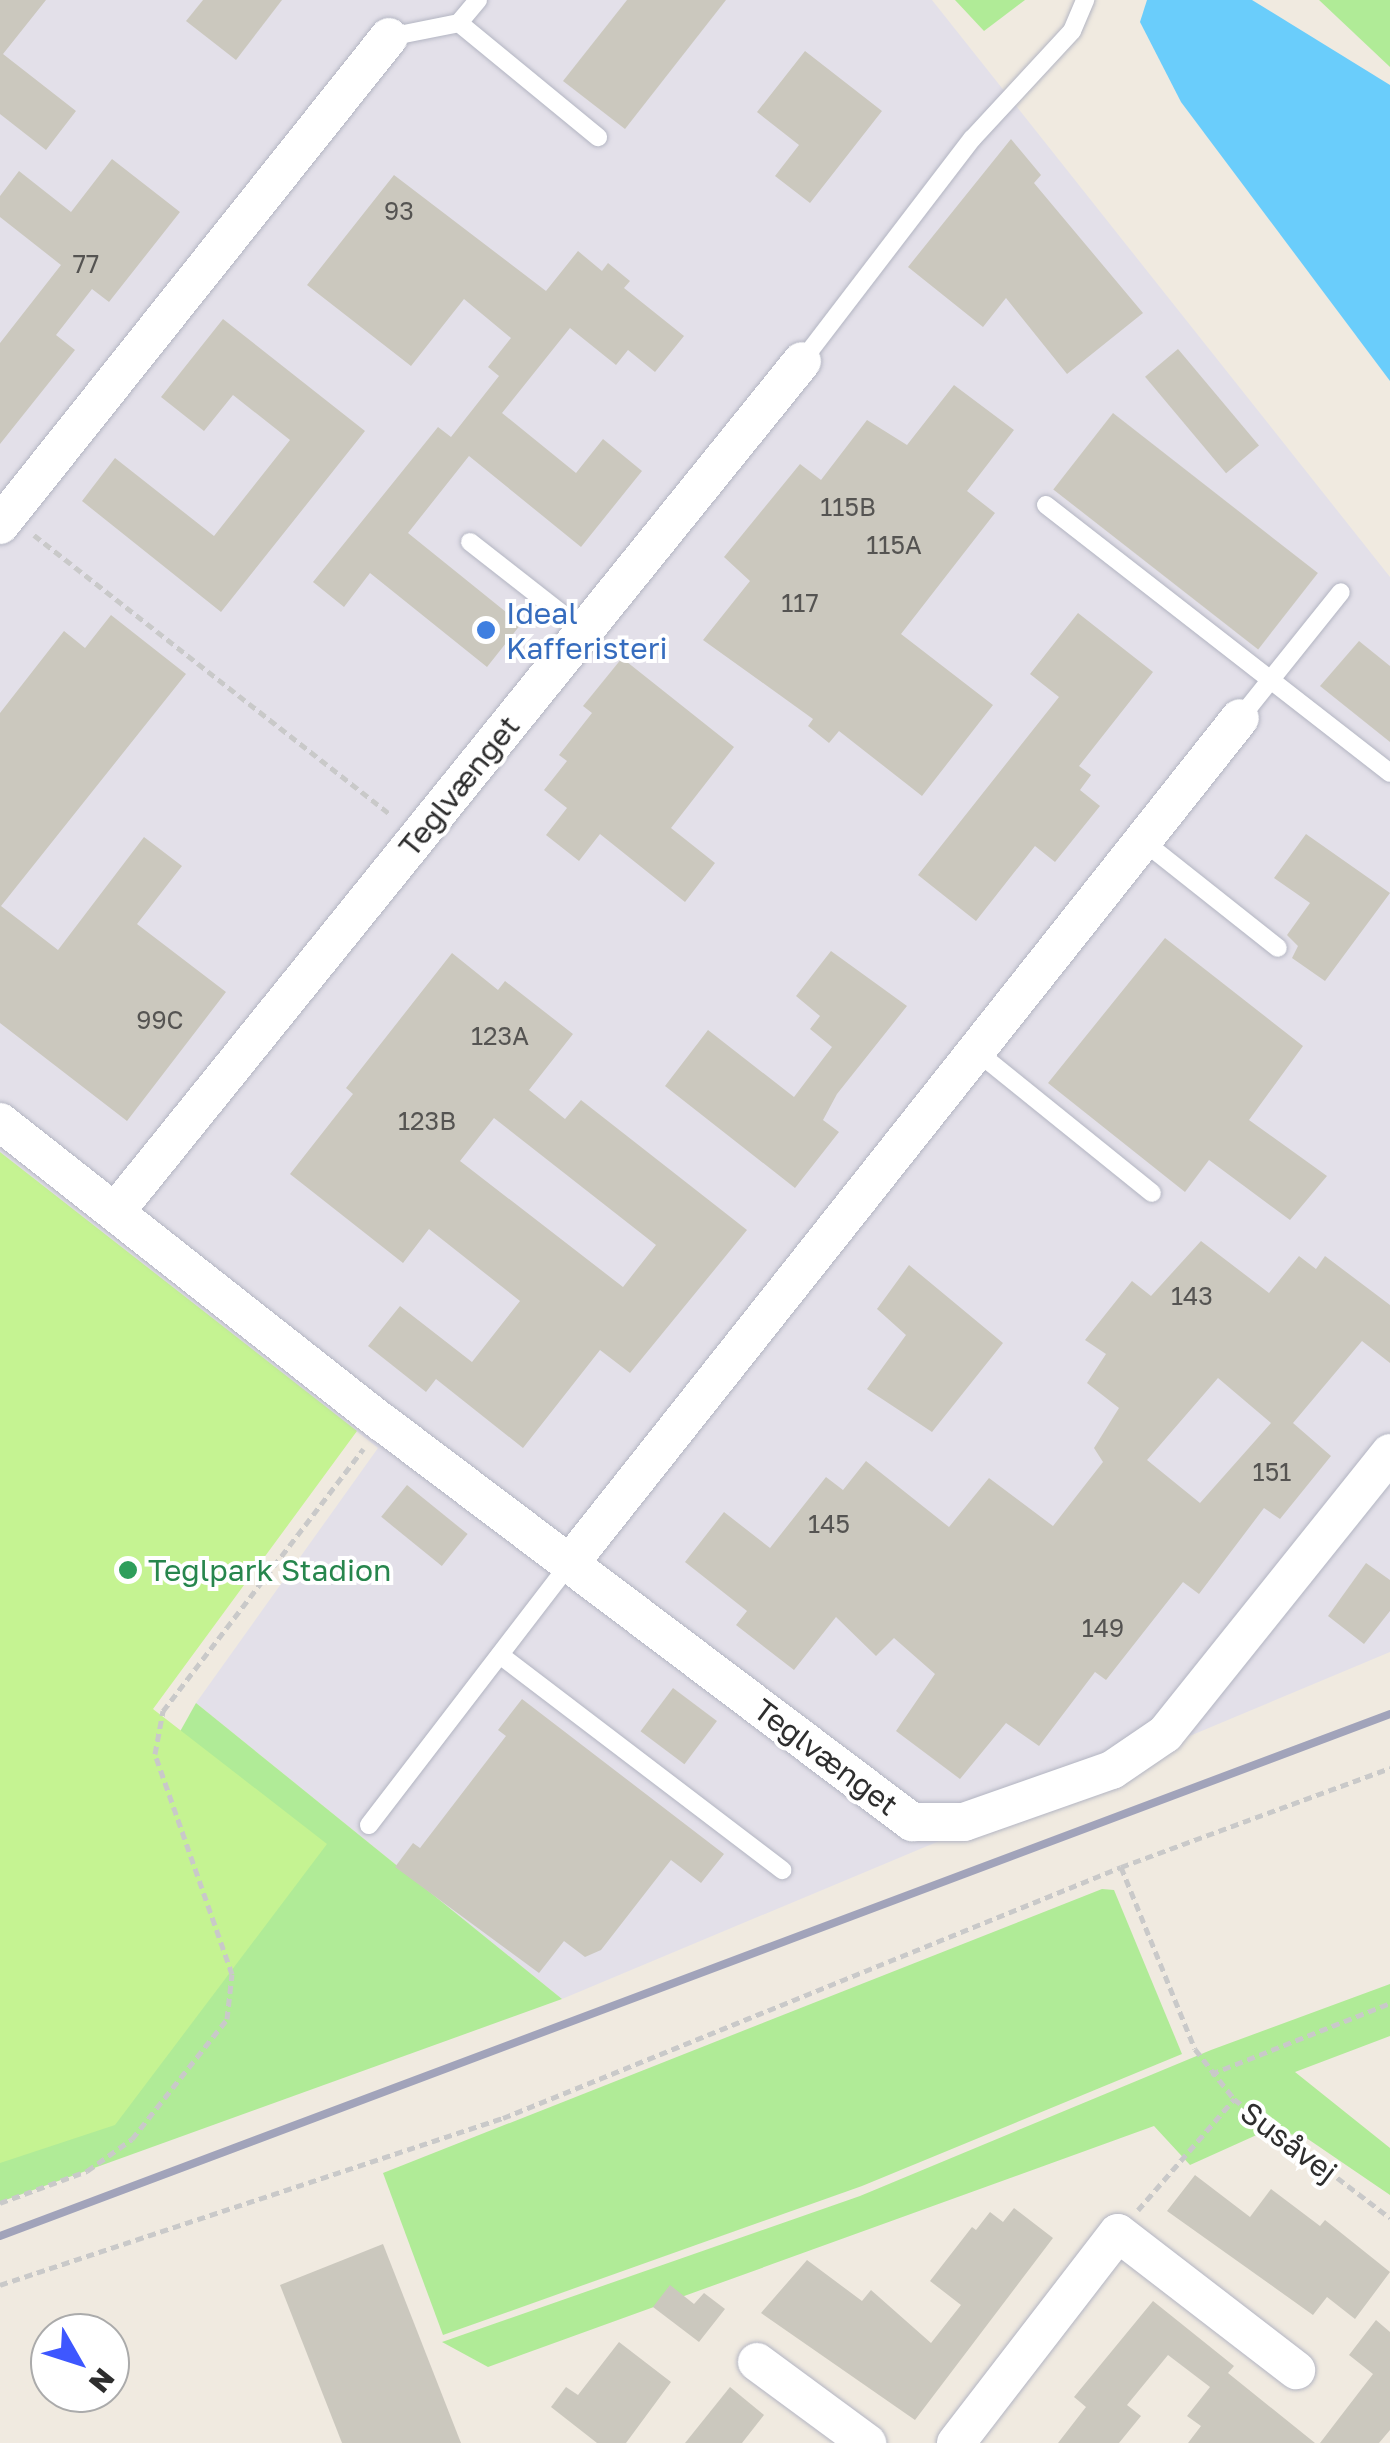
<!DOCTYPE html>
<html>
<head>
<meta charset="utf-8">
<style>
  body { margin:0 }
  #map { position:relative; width:1390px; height:2443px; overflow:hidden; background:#f0eae0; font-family:"Golos Text",sans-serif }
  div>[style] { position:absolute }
  .industrial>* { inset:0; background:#e3e0e9 }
  .green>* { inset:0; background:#b0eb97 }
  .pitch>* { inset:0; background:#c5f392 }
  .water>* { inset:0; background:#6acdfb }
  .building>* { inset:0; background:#cbc8be; transform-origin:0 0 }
  .path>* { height:5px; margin-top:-2.5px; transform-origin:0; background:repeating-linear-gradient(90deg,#c9c9c9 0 8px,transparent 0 13px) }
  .roads { filter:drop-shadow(0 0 2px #b3b5c2) drop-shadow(0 0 2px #b3b5c2) }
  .lane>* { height:18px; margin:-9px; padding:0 9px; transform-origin:9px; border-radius:9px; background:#fff }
  .street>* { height:38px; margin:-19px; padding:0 19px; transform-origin:19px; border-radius:19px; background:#fff }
  .rail>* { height:8px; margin:-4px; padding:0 4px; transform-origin:4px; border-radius:4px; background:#a1a3ba }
  .dots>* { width:28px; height:28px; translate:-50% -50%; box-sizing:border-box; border:5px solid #fff; border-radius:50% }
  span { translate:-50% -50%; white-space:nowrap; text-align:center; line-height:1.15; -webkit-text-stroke:8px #fff; paint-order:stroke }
  .number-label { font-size:25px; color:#555452 }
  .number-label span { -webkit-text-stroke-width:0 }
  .shop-label { font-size:30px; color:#366cbe }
  .left { translate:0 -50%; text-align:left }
  .street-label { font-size:30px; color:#2e2e2e }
  .leisure-label { font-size:30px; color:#27864d }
  .north { position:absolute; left:30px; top:2313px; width:100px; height:100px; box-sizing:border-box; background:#fff; border:2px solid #ababab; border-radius:50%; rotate:129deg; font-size:28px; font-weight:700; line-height:40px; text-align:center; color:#2e2e2e }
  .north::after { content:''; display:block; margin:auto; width:35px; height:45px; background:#3e57ff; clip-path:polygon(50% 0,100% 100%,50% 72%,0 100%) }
</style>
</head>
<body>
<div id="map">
  <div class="industrial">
    <div style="clip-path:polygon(0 0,932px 0,1390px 577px,1390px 1652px,562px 1999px,196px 1703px,378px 1448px,0 1152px)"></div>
  </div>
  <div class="green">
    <div style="clip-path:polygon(955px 0,1025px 0,984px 31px)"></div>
    <div style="clip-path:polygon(1319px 0,1390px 0,1390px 67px)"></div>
    <div style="clip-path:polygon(196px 1703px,562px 1999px,0 2202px,0 2159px,168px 1753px)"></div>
    <div style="clip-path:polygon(1102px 1889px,1114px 1890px,1182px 2054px,862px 2186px,443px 2335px,383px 2173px)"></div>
    <div style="clip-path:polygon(1390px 1984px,1390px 2036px,1295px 2072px,1390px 2148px,1390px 2195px,1302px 2135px,1261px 2133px,1190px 2165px,1154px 2126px,488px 2367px,442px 2342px,860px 2196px,1211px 2050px)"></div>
  </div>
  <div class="pitch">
    <div style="clip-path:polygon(0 1152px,357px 1431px,153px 1709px,327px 1844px,115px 2125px,0 2163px)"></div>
  </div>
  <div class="water">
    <div style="clip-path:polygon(1147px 0,1252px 0,1390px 85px,1390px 381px,1181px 102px,1140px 22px)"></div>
  </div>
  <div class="building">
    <div style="clip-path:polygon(0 0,46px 0,3px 54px,76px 111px,46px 150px,0 114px)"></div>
    <div style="clip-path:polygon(203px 0,282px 0,236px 60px,186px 21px)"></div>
    <div style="clip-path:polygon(627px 0,726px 0,625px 129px,563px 81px)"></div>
    <div style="clip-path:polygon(805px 51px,882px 111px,810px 203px,775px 176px,799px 145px,757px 112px)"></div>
    <div style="clip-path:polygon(1011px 139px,1041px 175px,1034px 183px,1143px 313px,1067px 374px,1006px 298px,983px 327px,908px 267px)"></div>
    <div style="clip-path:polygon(112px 159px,180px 212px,109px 302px,92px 289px,56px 335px,75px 350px,0 444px,0 343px,61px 265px,0 217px,0 196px,19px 171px,71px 212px)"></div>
    <div style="clip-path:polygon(394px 175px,546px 291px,578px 251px,602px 271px,608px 263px,630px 281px,624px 288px,684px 336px,655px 372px,628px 350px,616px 365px,570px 328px,502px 413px,576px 473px,603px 439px,642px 471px,581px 547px,469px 456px,408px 533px,521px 624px,487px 667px,370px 573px,344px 607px,313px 582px,438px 427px,451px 437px,499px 376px,488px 367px,511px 338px,464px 299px,411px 366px,307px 285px)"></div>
    <div style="clip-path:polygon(223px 319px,365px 431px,221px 612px,82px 501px,115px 458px,214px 536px,290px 440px,233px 395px,204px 431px,161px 397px)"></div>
    <div style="left:1178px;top:349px;width:126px;height:43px;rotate:50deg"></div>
    <div style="clip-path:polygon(954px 385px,1014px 430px,967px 491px,995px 513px,901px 634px,993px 705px,922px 796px,839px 731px,829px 743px,808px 726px,813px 719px,703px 640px,750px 581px,724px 557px,800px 464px,821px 480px,867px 420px,907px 445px)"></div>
    <div style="left:1113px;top:413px;width:260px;height:97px;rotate:38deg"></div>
    <div style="clip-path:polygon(1078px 613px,1153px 672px,1079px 766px,1091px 775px,1080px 790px,1100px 806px,1055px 862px,1035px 846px,976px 921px,918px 875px,1059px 697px,1030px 674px)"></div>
    <div style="clip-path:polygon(111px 615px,186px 674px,1px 906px,58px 950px,144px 837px,182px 866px,137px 924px,226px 992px,127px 1121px,0 1023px,0 713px,64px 631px,85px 648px)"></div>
    <div style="clip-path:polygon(1359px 641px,1390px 666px,1390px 742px,1320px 686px)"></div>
    <div style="clip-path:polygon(622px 658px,734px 747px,671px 828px,715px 863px,685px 902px,600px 834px,579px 861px,546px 835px,567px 808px,544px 790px,567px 761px,559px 755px,592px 713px,583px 706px)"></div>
    <div style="clip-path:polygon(1306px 834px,1390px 893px,1325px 981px,1292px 958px,1298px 946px,1287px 935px,1310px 903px,1274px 878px)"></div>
    <div style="clip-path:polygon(1165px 938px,1303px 1046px,1249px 1120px,1327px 1176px,1290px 1220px,1209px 1160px,1185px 1192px,1048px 1083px)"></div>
    <div style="clip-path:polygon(831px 951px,907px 1006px,837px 1094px,823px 1120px,839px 1132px,795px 1188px,665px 1086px,708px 1030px,794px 1097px,832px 1047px,810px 1029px,820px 1016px,796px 996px)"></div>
    <div style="clip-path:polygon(evenodd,452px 953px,498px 990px,505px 981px,573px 1034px,529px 1090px,565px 1119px,581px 1100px,747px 1230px,630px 1373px,600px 1350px,523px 1448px,436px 1379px,426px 1392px,368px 1346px,400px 1306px,472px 1362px,520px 1301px,429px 1229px,403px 1263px,290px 1174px,353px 1094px,346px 1088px,452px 953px,494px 1118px,656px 1245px,623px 1287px,460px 1161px,494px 1118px)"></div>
    <div style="clip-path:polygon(evenodd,1201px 1241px,1269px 1293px,1299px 1256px,1316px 1269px,1325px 1256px,1390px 1305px,1390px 1363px,1362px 1341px,1293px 1423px,1331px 1456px,1280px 1519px,1264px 1508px,1199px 1594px,1183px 1582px,1106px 1680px,1095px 1672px,1039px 1746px,1006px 1723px,960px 1779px,896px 1731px,935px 1674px,894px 1638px,876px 1656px,836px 1617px,794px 1670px,736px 1625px,747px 1611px,685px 1562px,724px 1512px,770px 1548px,826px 1477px,843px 1490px,866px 1461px,949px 1527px,989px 1478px,1053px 1526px,1103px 1462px,1094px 1448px,1119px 1408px,1087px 1383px,1106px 1354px,1085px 1340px,1132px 1281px,1151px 1296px,1201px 1241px,1218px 1378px,1271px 1423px,1200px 1503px,1147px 1460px,1218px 1378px)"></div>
    <div style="clip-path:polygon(909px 1265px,1003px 1343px,932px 1432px,867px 1389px,906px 1335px,877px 1309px)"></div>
    <div style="left:407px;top:1485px;width:78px;height:41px;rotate:39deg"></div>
    <div style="clip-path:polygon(1366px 1563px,1390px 1580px,1390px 1611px,1364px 1644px,1328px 1616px)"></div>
    <div style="left:673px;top:1688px;width:55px;height:54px;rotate:37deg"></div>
    <div style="clip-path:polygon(522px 1699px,724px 1854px,701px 1883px,671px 1860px,601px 1950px,585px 1957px,564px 1941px,539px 1973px,395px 1867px,413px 1843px,420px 1848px,506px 1736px,498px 1730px)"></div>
    <div style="clip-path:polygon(1195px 2175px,1250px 2217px,1271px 2189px,1320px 2226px,1325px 2220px,1390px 2272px,1355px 2319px,1327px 2297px,1313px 2315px,1167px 2211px)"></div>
    <div style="clip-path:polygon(1014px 2208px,1053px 2238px,915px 2420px,761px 2313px,807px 2260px,862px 2301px,871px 2290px,931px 2343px,961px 2305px,930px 2281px,972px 2227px,976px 2230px,990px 2212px,1003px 2222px)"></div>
    <div style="clip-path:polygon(383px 2244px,461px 2443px,342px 2443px,280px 2285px)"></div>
    <div style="clip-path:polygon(670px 2285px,694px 2304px,704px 2293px,725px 2309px,699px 2342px,653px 2307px)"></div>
    <div style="clip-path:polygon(1153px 2301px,1234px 2366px,1228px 2373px,1315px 2443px,1188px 2443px,1201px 2426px,1187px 2416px,1210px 2387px,1168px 2355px,1127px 2405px,1141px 2416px,1119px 2443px,1058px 2443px,1086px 2407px,1074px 2397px)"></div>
    <div style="clip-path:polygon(1376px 2320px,1390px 2332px,1390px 2430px,1379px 2443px,1320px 2443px,1373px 2374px,1349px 2355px)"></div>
    <div style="clip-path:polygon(619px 2342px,671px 2382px,626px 2443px,597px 2443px,551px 2407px,566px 2387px,578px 2395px)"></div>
    <div style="clip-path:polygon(730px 2387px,764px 2415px,742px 2443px,685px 2443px)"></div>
  </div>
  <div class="path">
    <div style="left:34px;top:535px;width:454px;rotate:38.1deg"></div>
    <div style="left:1121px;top:1867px;width:196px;rotate:67.9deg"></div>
    <div style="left:1195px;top:2049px;width:63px;rotate:52deg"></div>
    <div style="left:1211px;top:2074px;width:193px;rotate:-21.6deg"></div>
    <div style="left:0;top:2203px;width:93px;rotate:-20.2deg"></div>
    <div style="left:87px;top:2171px;width:55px;rotate:-35.4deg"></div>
    <div style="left:132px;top:2139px;width:153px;rotate:-51.6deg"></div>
    <div style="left:227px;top:2019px;width:45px;rotate:-83.7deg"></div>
    <div style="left:232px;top:1974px;width:233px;rotate:-109.3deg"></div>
    <div style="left:155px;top:1754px;width:44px;rotate:-79.5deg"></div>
    <div style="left:163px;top:1711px;width:330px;rotate:-52.6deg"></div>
    <div style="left:1138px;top:2210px;width:147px;rotate:-49.1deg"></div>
    <div style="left:1234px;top:2099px;width:196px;rotate:37.3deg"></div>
    <div style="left:0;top:2285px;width:530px;rotate:-18.37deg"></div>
    <div style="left:503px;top:2118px;width:667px;rotate:-22.1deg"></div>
    <div style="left:1121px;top:1867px;width:287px;rotate:-20.2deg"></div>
  </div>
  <div class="roads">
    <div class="lane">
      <div style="left:478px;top:0;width:30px;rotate:130deg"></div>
      <div style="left:459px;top:23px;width:180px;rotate:39.4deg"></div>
      <div style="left:389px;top:37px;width:71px;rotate:-11.3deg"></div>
      <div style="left:802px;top:361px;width:280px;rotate:-52.6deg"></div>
      <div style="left:972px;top:139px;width:147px;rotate:-47.2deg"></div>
      <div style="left:1072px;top:31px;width:34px;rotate:-67deg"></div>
      <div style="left:1046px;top:505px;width:436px;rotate:37.9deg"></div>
      <div style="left:470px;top:542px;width:145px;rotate:38deg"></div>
      <div style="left:1240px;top:718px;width:161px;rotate:-51.3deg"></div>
      <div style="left:1143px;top:841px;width:172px;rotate:38.4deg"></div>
      <div style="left:976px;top:1051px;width:226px;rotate:38.9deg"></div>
      <div style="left:500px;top:1655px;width:355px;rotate:37.3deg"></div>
      <div style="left:369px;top:1825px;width:330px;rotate:-52.5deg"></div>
    </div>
    <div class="street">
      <div style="left:0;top:525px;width:624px;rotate:-51.44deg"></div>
      <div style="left:0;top:1122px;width:487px;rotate:38.2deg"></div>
      <div style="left:383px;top:1423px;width:663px;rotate:37.03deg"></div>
      <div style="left:912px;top:1822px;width:52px"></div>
      <div style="left:964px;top:1822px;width:157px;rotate:-19.4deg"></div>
      <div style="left:1112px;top:1770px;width:64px;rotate:-34.2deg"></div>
      <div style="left:1165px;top:1734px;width:360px;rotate:-51.3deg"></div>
      <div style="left:116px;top:1211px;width:1092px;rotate:-51.09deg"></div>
      <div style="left:570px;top:1563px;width:1078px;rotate:-51.59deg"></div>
      <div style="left:757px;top:2362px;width:137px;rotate:36.4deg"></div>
      <div style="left:956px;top:2443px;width:265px;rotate:-52.4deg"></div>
      <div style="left:1118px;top:2233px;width:225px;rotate:37.6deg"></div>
    </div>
  </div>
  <div class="rail">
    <div style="left:0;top:2236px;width:1485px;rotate:-20.58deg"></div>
  </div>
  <div class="dots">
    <div style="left:486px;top:630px;background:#3f7fe0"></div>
    <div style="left:128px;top:1570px;background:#2e9e5b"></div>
  </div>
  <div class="number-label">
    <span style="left:399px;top:211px">93</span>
    <span style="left:86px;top:264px">77</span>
    <span style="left:848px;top:507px">115B</span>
    <span style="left:894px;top:545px">115A</span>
    <span style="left:800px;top:603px">117</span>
    <span style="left:160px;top:1020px">99C</span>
    <span style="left:500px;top:1036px">123A</span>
    <span style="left:427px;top:1121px">123B</span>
    <span style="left:1192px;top:1296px">143</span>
    <span style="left:1272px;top:1472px">151</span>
    <span style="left:829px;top:1524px">145</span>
    <span style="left:1103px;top:1628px">149</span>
  </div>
  <div class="shop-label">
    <span class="left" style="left:506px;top:630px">Ideal<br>Kafferisteri</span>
  </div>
  <div class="street-label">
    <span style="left:459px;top:786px;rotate:-51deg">Teglvænget</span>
    <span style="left:826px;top:1757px;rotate:37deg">Teglvænget</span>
    <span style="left:1289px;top:2142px;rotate:37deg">Susåvej</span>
  </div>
  <div class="leisure-label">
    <span class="left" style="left:148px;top:1570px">Teglpark Stadion</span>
  </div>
  <div class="north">N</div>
</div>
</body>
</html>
